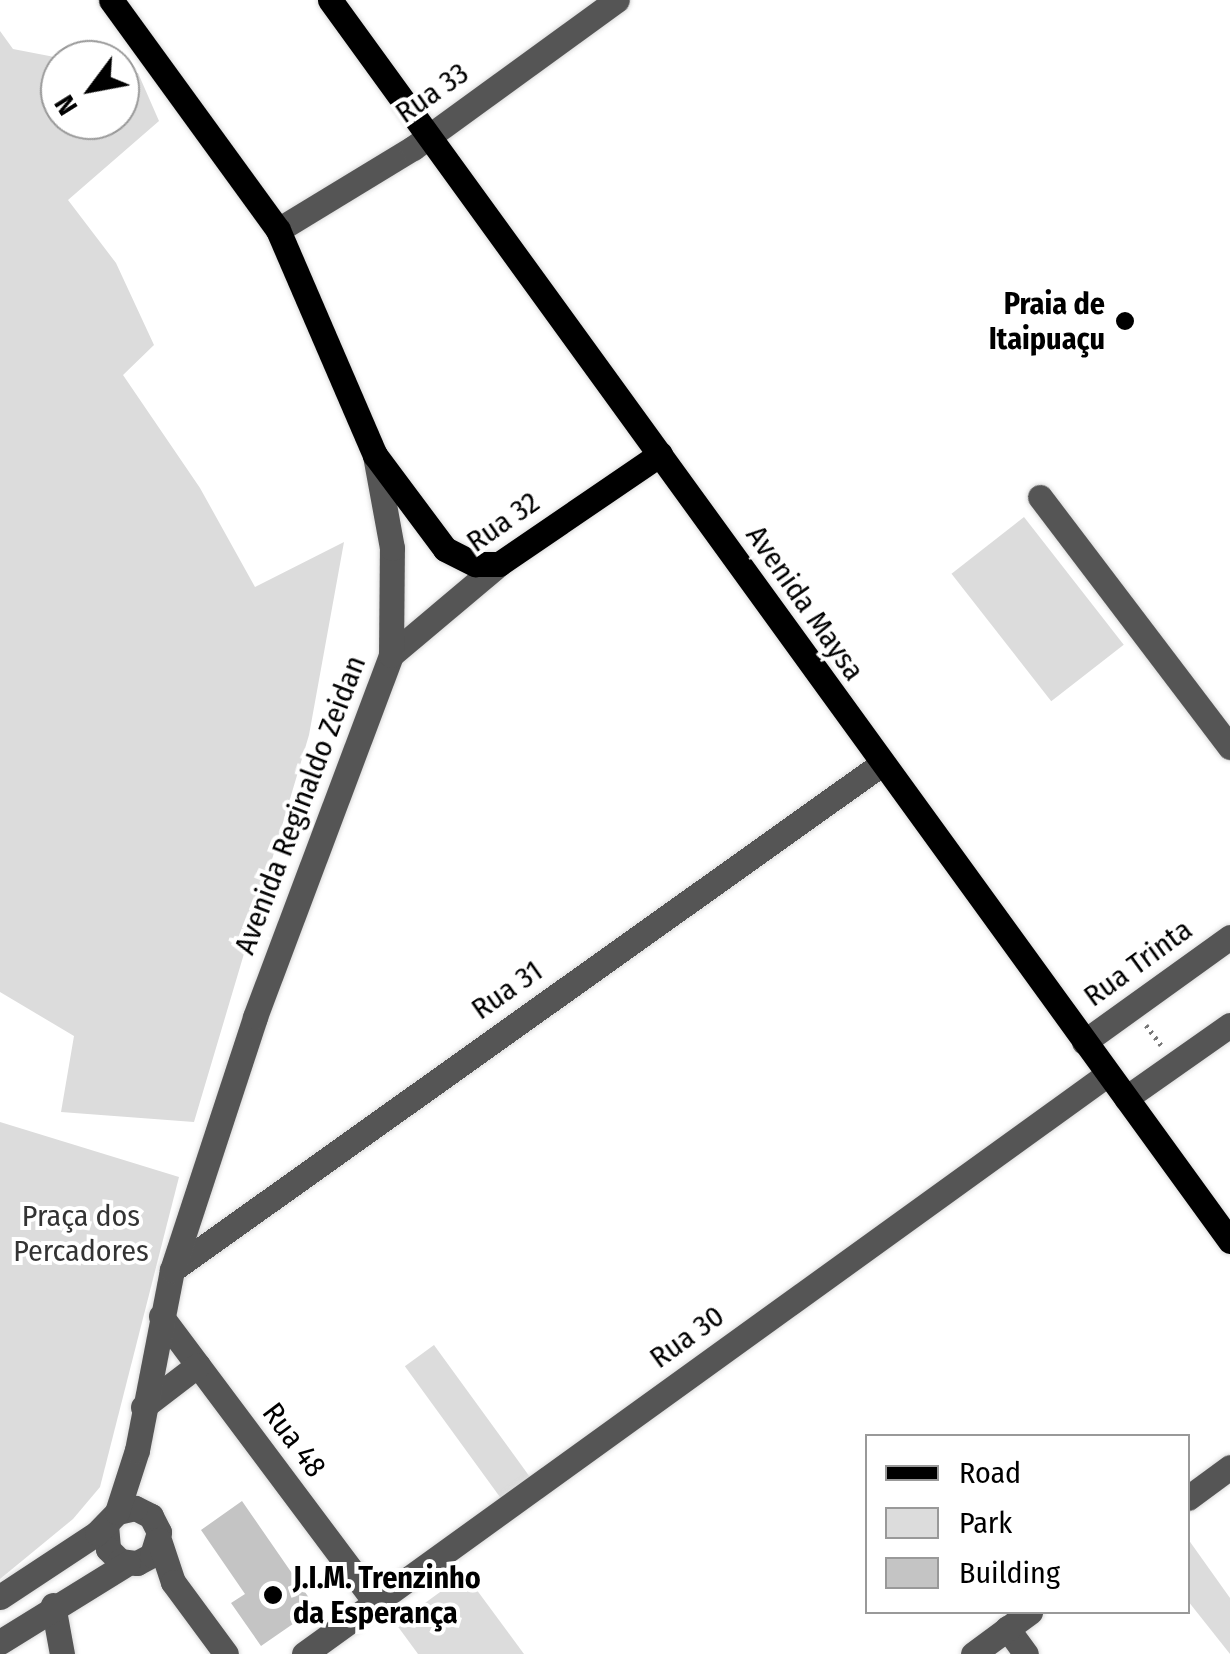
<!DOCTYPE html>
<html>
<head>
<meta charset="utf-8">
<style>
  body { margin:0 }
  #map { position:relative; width:1230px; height:1654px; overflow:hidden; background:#fff; font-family:"Fira Sans Condensed",sans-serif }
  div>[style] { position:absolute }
  .green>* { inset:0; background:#dcdcdc; transform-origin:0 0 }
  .building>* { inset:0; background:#c4c4c4 }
  .path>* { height:5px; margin-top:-2.5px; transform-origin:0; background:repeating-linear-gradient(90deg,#777 0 2.5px,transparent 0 7.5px) }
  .roads { filter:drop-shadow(0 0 2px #dbdbdb) drop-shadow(0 0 2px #dbdbdb) }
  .minor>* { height:25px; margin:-12.5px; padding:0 12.5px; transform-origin:12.5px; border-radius:12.5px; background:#555 }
  .major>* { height:25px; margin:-12.5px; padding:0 12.5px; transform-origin:12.5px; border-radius:12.5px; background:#000 }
  .dots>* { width:28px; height:28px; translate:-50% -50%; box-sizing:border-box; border:5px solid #fff; border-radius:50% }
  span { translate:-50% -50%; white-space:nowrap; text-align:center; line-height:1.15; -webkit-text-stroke:8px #fff; paint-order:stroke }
  .street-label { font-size:30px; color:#000 }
  .poi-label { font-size:30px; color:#000; font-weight:700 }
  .right { translate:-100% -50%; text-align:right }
  .left { translate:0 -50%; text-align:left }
  .park-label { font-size:30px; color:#333 }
  .legend { position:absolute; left:865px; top:1434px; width:325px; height:180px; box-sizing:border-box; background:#fff; border:2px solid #999; margin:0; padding:12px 18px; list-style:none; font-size:30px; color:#000 }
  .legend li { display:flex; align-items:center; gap:20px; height:50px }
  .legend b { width:50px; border:2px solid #999 }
  .north { position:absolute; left:40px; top:40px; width:100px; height:100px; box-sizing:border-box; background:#fff; border:2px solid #999; border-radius:50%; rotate:238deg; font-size:28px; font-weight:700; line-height:40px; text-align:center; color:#000 }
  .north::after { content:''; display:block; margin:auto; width:35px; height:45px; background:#000; clip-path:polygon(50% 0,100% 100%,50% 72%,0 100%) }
</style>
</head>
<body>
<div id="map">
  <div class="green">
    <div style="clip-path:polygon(0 31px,13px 49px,70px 60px,60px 60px,60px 120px,120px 120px,120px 69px,138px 73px,159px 121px,68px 200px,116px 263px,154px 345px,123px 375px,200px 488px,255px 587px,344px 542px,309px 735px,194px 1122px,61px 1112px,74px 1036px,0 992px)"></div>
    <div style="left:1024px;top:517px;width:162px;height:92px;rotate:52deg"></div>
    <div style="clip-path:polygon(0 1122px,179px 1177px,100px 1487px,73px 1519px,0 1579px)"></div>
    <div style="left:434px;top:1345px;width:166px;height:36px;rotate:54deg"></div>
    <div style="clip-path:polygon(1188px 1539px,1230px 1598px,1230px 1654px,1188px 1601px)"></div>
    <div style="clip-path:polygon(465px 1574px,524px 1654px,418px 1654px,396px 1624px)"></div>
  </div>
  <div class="building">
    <div style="clip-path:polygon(242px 1501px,316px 1608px,261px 1646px,231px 1603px,245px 1594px,201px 1530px)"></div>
  </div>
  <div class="path">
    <div style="left:1146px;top:1025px;width:25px;rotate:53deg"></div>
  </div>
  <div class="roads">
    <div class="minor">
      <div style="left:278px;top:230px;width:158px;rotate:-31.3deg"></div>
      <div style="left:413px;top:148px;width:252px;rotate:-36deg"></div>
      <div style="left:1040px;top:497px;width:314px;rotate:52.8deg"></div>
      <div style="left:391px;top:655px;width:141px;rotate:-40.1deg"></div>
      <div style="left:1084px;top:1042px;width:180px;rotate:-35.7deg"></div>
      <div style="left:1126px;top:1098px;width:127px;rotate:-35.1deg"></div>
      <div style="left:172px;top:1270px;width:870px;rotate:-35.5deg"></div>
      <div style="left:161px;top:1316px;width:357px;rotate:53.2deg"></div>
      <div style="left:143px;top:1407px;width:69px;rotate:-37.4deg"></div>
      <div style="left:1188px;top:1498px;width:52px;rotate:-36.4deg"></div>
      <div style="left:106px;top:1525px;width:24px;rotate:85deg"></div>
      <div style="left:108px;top:1549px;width:17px;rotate:45deg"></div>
      <div style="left:120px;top:1561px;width:17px;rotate:7deg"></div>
      <div style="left:137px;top:1563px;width:17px;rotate:-28deg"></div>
      <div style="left:152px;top:1555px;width:24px;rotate:-73deg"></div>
      <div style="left:159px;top:1532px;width:18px;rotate:-117deg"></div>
      <div style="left:151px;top:1516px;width:18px;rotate:-153deg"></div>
      <div style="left:135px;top:1508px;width:18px;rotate:167deg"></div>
      <div style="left:159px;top:1540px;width:44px;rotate:71.6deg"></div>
      <div style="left:173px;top:1582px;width:89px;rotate:53.6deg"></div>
      <div style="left:0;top:1597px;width:116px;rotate:-33.4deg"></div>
      <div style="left:97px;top:1533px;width:29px;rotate:-46deg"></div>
      <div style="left:117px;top:1512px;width:65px;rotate:-72.1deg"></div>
      <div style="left:137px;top:1450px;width:183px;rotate:-79deg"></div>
      <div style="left:172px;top:1270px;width:266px;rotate:-71.8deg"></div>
      <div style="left:255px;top:1017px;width:387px;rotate:-69.4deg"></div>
      <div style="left:391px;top:655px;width:107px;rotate:-89.5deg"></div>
      <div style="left:392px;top:548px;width:95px;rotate:-100.4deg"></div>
      <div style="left:53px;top:1605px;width:50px;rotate:79.6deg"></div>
      <div style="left:1007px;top:1628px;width:32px;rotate:54deg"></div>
      <div style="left:0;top:1642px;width:150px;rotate:-31.7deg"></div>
      <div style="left:304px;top:1654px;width:991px;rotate:-35.81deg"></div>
      <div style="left:973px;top:1654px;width:71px;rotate:-36.4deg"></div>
    </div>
    <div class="major">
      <div style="left:111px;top:0;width:284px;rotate:54deg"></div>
      <div style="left:278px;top:230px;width:245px;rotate:66.7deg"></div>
      <div style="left:375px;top:455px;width:117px;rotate:53.3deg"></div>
      <div style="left:445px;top:549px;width:34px;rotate:27deg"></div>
      <div style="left:475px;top:564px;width:24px"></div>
      <div style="left:499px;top:564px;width:195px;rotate:-34.3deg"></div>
      <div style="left:330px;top:0;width:1533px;rotate:54.05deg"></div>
    </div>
  </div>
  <div class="dots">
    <div style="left:1125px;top:321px;background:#000"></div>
    <div style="left:273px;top:1595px;background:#000"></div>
  </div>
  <div class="street-label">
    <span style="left:432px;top:93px;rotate:-35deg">Rua 33</span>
    <span style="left:503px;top:522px;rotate:-35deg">Rua 32</span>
    <span style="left:805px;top:603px;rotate:55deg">Avenida Maysa</span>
    <span style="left:300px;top:805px;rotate:-69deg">Avenida Reginaldo Zeidan</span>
    <span style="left:1138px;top:963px;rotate:-36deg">Rua Trinta</span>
    <span style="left:507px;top:990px;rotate:-35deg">Rua 31</span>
    <span style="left:687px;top:1337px;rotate:-36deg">Rua 30</span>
    <span style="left:294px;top:1440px;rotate:53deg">Rua 48</span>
  </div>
  <div class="poi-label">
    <span class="right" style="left:1105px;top:321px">Praia de<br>Itaipuaçu</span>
    <span class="left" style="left:293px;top:1595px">J.I.M. Trenzinho<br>da Esperança</span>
  </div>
  <div class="park-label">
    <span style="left:81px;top:1233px">Praça dos<br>Percadores</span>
  </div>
  <ul class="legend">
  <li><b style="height:12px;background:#000"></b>Road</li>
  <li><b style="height:28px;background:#dcdcdc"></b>Park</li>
  <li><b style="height:28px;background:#c4c4c4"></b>Building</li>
  </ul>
  <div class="north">N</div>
</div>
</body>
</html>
